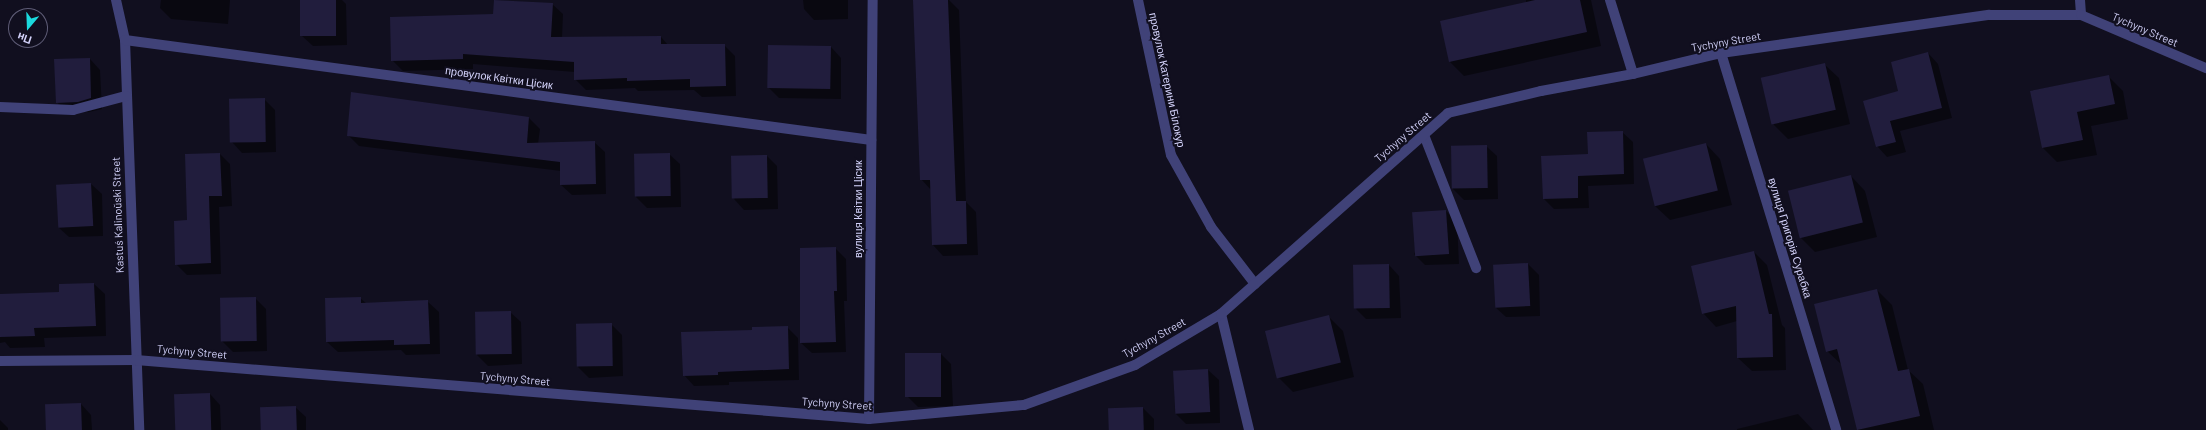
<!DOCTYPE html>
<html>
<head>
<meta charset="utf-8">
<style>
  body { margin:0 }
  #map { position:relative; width:2206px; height:430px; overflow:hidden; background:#110f1f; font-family:Barlow,sans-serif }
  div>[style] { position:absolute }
  .shadow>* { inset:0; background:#0007 }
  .building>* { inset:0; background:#211d3d; transform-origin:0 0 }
  .minor>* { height:10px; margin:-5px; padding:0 5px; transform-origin:5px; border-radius:5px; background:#404278 }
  span { translate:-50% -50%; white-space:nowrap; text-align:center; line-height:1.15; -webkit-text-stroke:4px #110f1f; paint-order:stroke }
  .street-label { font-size:11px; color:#d3d2fa }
  .north { position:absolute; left:8px; top:8px; width:40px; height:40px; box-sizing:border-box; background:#110f1f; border:1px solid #5f5d77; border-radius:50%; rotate:199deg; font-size:11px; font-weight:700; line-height:16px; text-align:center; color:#d3d2fa }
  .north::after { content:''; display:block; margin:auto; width:14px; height:18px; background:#1bd9dd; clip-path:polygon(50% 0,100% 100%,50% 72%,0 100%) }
</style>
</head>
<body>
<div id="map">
  <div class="shadow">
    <div style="clip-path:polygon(161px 0,230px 0,228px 24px,171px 19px,160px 8px)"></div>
    <div style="clip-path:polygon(301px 0,342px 0,346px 4px,347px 45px,313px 46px,302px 36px)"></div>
    <div style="clip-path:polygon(495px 0,552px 4px,563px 14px,562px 38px,661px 37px,668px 45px,724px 45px,735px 56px,736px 96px,702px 97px,694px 90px,638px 91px,635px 88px,586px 90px,575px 79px,575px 72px,473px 64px,473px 69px,403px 71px,392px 60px,494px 15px)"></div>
    <div style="clip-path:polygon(803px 0,848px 0,848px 19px,814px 20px,804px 9px)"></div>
    <div style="clip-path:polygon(914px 0,949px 0,959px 10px,966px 202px,976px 212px,978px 255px,943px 256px,933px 245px,931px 190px,921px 179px)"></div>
    <div style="clip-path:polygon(1526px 0,1591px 0,1601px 46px,1464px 76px,1450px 62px,1526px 3px)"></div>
    <div style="clip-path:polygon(831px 47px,841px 58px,841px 99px,779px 98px,768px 87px)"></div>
    <div style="clip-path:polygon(1928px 53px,1938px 64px,1952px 118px,1900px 131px,1906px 152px,1887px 157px,1877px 146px,1899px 92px)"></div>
    <div style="clip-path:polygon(90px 59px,100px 70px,102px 109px,89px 112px,67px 113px,57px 102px)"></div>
    <div style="clip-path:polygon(1824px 64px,1839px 78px,1850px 124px,1788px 139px,1774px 125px,1763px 78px)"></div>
    <div style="clip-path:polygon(2108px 76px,2123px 91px,2128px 119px,2091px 126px,2097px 155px,2057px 162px,2043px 148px,2031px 91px)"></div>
    <div style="clip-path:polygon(264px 99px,275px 110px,276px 152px,242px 153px,232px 142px)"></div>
    <div style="clip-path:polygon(529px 118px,540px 129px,538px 144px,594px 142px,605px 152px,606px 194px,572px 195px,561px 185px,561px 171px,359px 146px,348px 135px)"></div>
    <div style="clip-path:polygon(1622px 132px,1633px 142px,1634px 184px,1588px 186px,1589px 208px,1554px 209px,1544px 199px,1589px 155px)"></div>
    <div style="clip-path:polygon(1706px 144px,1720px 159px,1732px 205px,1670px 220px,1655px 206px)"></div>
    <div style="clip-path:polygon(1486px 146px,1497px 156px,1498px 199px,1464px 200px,1453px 189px,1452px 147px)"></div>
    <div style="clip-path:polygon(220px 154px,230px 164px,232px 206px,219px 207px,221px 274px,187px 275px,176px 264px,188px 221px)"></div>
    <div style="clip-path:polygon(669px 154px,680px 164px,681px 207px,647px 208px,636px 197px)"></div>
    <div style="clip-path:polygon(767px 156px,777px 166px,778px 209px,744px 210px,734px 199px)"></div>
    <div style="clip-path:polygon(1851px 176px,1865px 191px,1877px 237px,1815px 252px,1800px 237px)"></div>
    <div style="clip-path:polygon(91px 184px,102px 194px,103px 236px,69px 237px,58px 227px)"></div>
    <div style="clip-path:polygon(1446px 211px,1457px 222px,1459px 264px,1425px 265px,1414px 254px)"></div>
    <div style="clip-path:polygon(835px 248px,846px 259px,847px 301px,844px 301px,846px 352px,812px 353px,801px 343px)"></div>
    <div style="clip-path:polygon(1754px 252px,1767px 265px,1782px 325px,1785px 328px,1786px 370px,1752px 371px,1738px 358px,1737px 321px,1716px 327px,1703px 313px)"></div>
    <div style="clip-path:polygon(1528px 264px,1539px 275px,1540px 316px,1506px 317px,1495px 307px)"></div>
    <div style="clip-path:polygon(1389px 265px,1399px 276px,1401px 318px,1366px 319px,1356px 309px)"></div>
    <div style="clip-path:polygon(94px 284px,105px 294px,106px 336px,44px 338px,45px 347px,10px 348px,5px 342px,0 343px,0 295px,60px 293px)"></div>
    <div style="clip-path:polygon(1877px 290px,1892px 305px,1908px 370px,1923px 384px,1934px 430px,1858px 430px,1842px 365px,1827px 351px)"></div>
    <div style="clip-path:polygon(255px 298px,266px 309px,267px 351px,233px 352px,222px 341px)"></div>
    <div style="clip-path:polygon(360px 298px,366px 303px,428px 302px,439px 312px,440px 354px,406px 355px,401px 350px,338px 352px,327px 342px)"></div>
    <div style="clip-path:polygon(510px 312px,521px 322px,522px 364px,488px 366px,477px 355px)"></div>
    <div style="clip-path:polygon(1328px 316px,1343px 331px,1354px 377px,1293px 392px,1278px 377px)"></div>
    <div style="clip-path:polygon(611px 324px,622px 335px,623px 376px,589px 378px,578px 367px)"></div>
    <div style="clip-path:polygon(787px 327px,798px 338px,799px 380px,729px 382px,729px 385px,694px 386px,684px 375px,753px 331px)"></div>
    <div style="clip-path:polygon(941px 354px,951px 364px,953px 406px,918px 407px,908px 397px)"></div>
    <div style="clip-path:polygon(1208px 370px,1219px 380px,1220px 423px,1186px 424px,1175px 413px,1174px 371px)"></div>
    <div style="clip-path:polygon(210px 394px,220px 405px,221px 430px,176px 430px)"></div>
    <div style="clip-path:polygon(81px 404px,91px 415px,92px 430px,47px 430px)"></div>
    <div style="clip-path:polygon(295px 407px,306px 417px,306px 430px,262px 430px)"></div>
    <div style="clip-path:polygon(1143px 408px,1154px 419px,1154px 430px,1109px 430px,1109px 409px)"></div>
    <div style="clip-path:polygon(1798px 414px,1813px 430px,1737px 430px,1737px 429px)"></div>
    <div style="clip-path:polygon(0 420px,8px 428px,8px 430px,0 430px)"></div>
  </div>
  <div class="building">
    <div style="left:300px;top:0;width:36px;height:36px"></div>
    <div style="clip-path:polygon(494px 0,553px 3px,551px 37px,661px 36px,661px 44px,725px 44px,726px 86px,690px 87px,690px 79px,627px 81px,627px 78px,574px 80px,574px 62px,463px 54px,463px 59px,391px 61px,390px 17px,493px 14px)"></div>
    <div style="clip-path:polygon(913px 0,948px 0,956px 201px,966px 201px,967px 244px,932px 245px,930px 180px,920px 180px)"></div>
    <div style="clip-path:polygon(1535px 0,1580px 0,1587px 32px,1449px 62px,1440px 21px)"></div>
    <div style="left:768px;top:45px;width:63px;height:43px;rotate:1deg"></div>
    <div style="clip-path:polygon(1928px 52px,1942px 108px,1890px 121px,1896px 142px,1876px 147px,1863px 101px,1898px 91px,1891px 62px)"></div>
    <div style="clip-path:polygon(90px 58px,91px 98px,78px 102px,56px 103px,54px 59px)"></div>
    <div style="left:1825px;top:63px;width:48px;height:66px;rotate:77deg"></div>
    <div style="clip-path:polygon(2109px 75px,2115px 104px,2077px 112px,2083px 140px,2042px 148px,2030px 91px)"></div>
    <div style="clip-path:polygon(351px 92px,529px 117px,527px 143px,595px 141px,596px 184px,560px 185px,560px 162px,347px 136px)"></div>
    <div style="left:265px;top:98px;width:44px;height:36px;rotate:89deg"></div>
    <div style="clip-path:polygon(1623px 131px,1624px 174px,1578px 176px,1578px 198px,1543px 199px,1541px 156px,1588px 154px,1587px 132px)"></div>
    <div style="left:1706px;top:143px;width:49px;height:65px;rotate:76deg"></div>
    <div style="left:1487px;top:145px;width:43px;height:36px;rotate:89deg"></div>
    <div style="clip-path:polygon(220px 153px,222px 196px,209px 196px,211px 263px,175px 265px,174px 221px,187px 220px,185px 154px)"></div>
    <div style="left:670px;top:153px;width:43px;height:36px;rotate:89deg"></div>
    <div style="left:767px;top:155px;width:43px;height:36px;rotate:89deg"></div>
    <div style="left:1851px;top:175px;width:49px;height:65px;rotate:76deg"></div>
    <div style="left:91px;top:183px;width:43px;height:35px;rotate:87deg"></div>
    <div style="left:1446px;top:210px;width:44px;height:34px;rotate:86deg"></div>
    <div style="clip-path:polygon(836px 247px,837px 291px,834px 291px,836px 342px,800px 343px,800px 248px)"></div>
    <div style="clip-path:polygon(1754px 251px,1769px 314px,1772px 314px,1773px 357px,1737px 358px,1736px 306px,1702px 314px,1691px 266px)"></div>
    <div style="left:1528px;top:263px;width:43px;height:35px;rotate:87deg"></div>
    <div style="left:1389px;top:264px;width:44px;height:36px;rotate:89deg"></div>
    <div style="clip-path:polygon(94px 283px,96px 326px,34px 328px,35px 336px,0 337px,0 294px,59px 292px,59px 284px)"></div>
    <div style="clip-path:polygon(1877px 289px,1898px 371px,1909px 369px,1920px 416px,1857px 430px,1837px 349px,1826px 352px,1814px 304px)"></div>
    <div style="left:256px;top:297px;width:44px;height:36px;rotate:89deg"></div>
    <div style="clip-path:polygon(361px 297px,361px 303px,428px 300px,430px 344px,394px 345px,394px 340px,326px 342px,325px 298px)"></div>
    <div style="left:511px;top:311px;width:43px;height:36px;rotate:89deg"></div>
    <div style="left:1329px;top:315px;width:49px;height:66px;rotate:76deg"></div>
    <div style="left:612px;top:323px;width:43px;height:36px;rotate:89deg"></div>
    <div style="clip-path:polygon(788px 326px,789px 369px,718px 372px,718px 375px,683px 376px,681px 332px,752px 330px,752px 327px)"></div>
    <div style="left:905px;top:353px;width:36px;height:44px"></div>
    <div style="left:1208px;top:369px;width:43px;height:35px;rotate:87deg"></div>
    <div style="left:210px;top:393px;width:37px;height:36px;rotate:88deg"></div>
    <div style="left:81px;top:403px;width:27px;height:36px;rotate:88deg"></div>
    <div style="left:296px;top:406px;width:24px;height:36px;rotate:88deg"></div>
    <div style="left:1143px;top:407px;width:23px;height:35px;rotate:88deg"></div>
  </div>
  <div class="minor">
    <div style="left:116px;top:0;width:41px;rotate:77.3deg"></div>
    <div style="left:125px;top:40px;width:390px;rotate:87.9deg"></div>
    <div style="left:1138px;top:0;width:158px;rotate:78deg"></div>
    <div style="left:1171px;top:155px;width:82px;rotate:60.9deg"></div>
    <div style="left:1211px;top:227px;width:72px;rotate:52.3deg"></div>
    <div style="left:1610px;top:0;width:77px;rotate:72.7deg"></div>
    <div style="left:2080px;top:0;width:15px;rotate:86deg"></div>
    <div style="left:125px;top:40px;width:753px;rotate:7.63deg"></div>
    <div style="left:1721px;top:53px;width:394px;rotate:73deg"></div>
    <div style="left:0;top:107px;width:73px;rotate:2.4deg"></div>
    <div style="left:73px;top:110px;width:55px;rotate:-14.8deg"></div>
    <div style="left:1424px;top:135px;width:143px;rotate:68.6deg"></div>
    <div style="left:1221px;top:314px;width:119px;rotate:76.4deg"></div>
    <div style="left:0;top:361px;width:136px;rotate:-0.4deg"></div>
    <div style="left:136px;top:360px;width:735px;rotate:4.6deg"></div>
    <div style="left:869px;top:419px;width:156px;rotate:-5.2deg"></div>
    <div style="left:1024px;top:405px;width:118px;rotate:-19.8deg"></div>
    <div style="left:1135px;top:365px;width:100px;rotate:-30.7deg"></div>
    <div style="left:1221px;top:314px;width:303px;rotate:-41.5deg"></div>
    <div style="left:1448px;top:113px;width:96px;rotate:-13.3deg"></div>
    <div style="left:1541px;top:91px;width:94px;rotate:-10.5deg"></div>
    <div style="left:1633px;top:74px;width:90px;rotate:-13.4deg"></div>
    <div style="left:1721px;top:53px;width:271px;rotate:-8.1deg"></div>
    <div style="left:1989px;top:15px;width:92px"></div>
    <div style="left:2081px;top:15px;width:136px;rotate:23deg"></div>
    <div style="left:869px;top:419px;width:419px;rotate:-89.5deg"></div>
  </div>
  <div class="street-label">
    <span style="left:2145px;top:30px;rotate:23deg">Tychyny Street</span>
    <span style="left:1726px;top:42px;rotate:-10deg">Tychyny Street</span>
    <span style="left:499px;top:78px;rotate:8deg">провулок Квітки Цісик</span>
    <span style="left:1167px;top:80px;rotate:78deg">провулок Катерини Білокур</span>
    <span style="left:1403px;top:137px;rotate:-41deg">Tychyny Street</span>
    <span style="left:858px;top:209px;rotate:-90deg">вулиця Квітки Цісик</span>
    <span style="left:118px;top:215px;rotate:-92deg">Kastuś Kalinoŭski Street</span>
    <span style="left:1790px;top:238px;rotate:73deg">вулиця Григорія Сурабка</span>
    <span style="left:1154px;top:338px;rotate:-29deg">Tychyny Street</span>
    <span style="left:192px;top:352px;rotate:5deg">Tychyny Street</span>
    <span style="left:515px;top:379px;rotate:5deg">Tychyny Street</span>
    <span style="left:837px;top:404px;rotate:4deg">Tychyny Street</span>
  </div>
  <div class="north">Пн</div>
</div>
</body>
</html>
